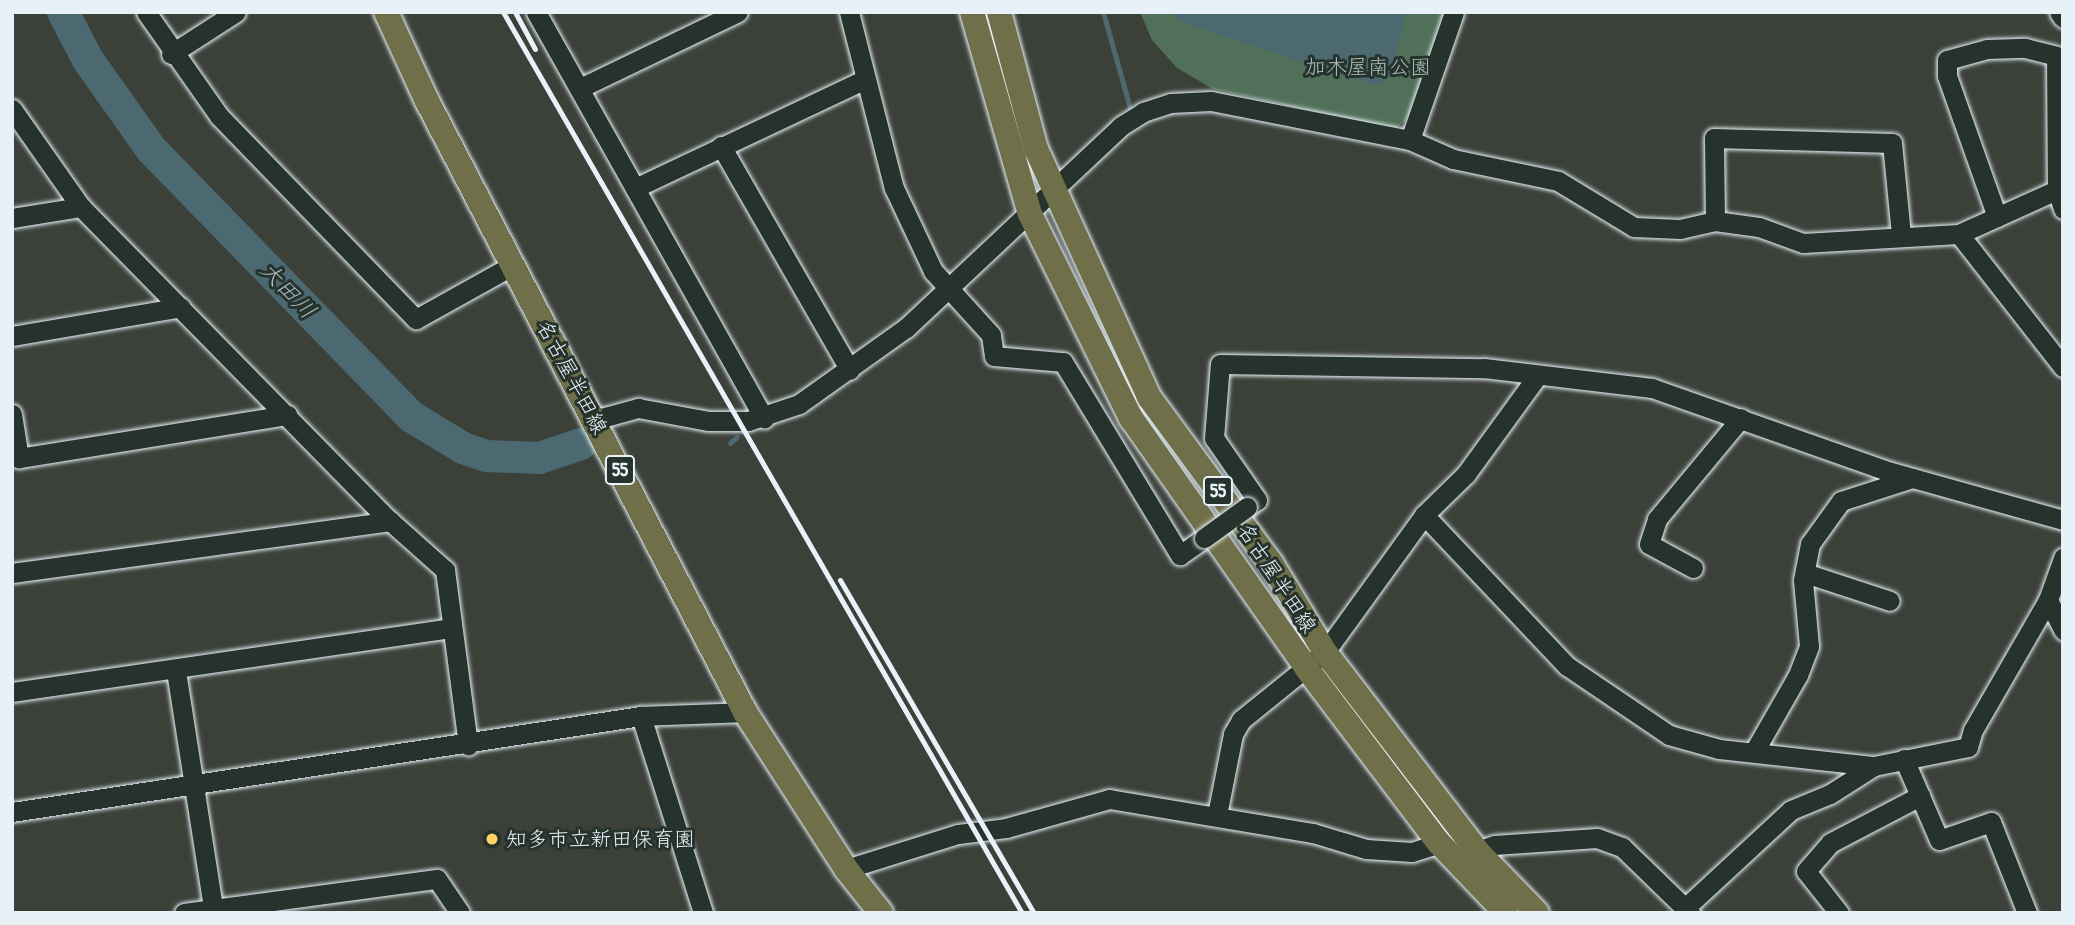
<!DOCTYPE html>
<html>
<head>
<meta charset="utf-8">
<style>
  body { margin:0 }
  #map { position:relative; width:2075px; height:925px; overflow:hidden; background:#3b4039; font-family:"Patrick Hand","Klee One",sans-serif }
  div>[style] { position:absolute }
  .green>* { inset:0; background:#517059 }
  .water>* { inset:0; background:#4c6972 }
  .stream>* { height:5px; margin:-2.5px; padding:0 2.5px; transform-origin:2.5px; border-radius:2.5px; background:#4c6972 }
  .river>* { height:32px; margin:-16px; padding:0 16px; transform-origin:16px; border-radius:16px; background:#4c6972 }
  .roads { filter:drop-shadow(0 0 2px #e8f1f8) drop-shadow(0 0 2px #e8f1f8) }
  .minor>* { height:19px; margin:-9.5px; padding:0 9.5px; transform-origin:9.5px; border-radius:9.5px; background:#26332d }
  .major>* { height:24px; margin:-12px; padding:0 12px; transform-origin:12px; border-radius:12px; background:#6f704a }
  .rail>* { height:5px; margin:-2.5px; padding:0 2.5px; transform-origin:2.5px; border-radius:2.5px; background:#e8f1f8 }
  .bridges { filter:drop-shadow(0 0 2px #e8f1f8) drop-shadow(0 0 2px #e8f1f8) }
  .minor-bridge>* { height:19px; margin:-9.5px; padding:0 9.5px; transform-origin:9.5px; border-radius:9.5px; background:#26332d }
  .dots>* { width:19px; height:19px; translate:-50% -50%; box-sizing:border-box; border:4px solid #26332d; border-radius:50% }
  span { translate:-50% -50%; white-space:nowrap; text-align:center; line-height:1.15; -webkit-text-stroke:6px #26332d; paint-order:stroke }
  .shield-label span { padding:2px 5px; background:#26332d; border:2px solid; border-radius:5px; -webkit-text-stroke-width:0 }
  .shield-label { font-size:19px; color:#e8f1f8; font-weight:700 }
  .park-label { font-size:21px; color:#acbdb8 }
  .street-label { font-size:21px; color:#e8f1f8 }
  .poi-label { font-size:21px; color:#e8f1f8 }
  .left { translate:0 -50%; text-align:left }
  .water-label { font-size:23px; color:#aabbc2; font-style:italic }
  .frame { position:absolute; inset:0; border:14px solid #e8f1f8; pointer-events:none }
</style>
</head>
<body>
<div id="map">
  <div class="green">
    <div style="clip-path:polygon(1140px 12px,1446px 12px,1411px 116px,1395px 129px,1213px 89px,1177px 68px,1152px 40px)"></div>
  </div>
  <div class="water">
    <div style="clip-path:polygon(1170px 12px,1406px 12px,1390px 77px,1378px 86px,1181px 22px)"></div>
  </div>
  <div class="stream">
    <div style="left:1103px;top:12px;width:100px;rotate:74.3deg"></div>
    <div style="left:730px;top:443px;width:9px;rotate:-41deg"></div>
    <div style="left:581px;top:444px;width:7px;rotate:-16deg"></div>
  </div>
  <div class="river">
    <div style="left:63px;top:12px;width:54px;rotate:62.5deg"></div>
    <div style="left:88px;top:60px;width:109px;rotate:54.7deg"></div>
    <div style="left:151px;top:149px;width:374px;rotate:45.8deg"></div>
    <div style="left:412px;top:417px;width:60px;rotate:31.3deg"></div>
    <div style="left:463px;top:448px;width:24px;rotate:19deg"></div>
    <div style="left:486px;top:456px;width:53px;rotate:2.2deg"></div>
    <div style="left:539px;top:458px;width:44px;rotate:-18.4deg"></div>
  </div>
  <div class="roads">
    <div class="minor">
      <div style="left:146px;top:12px;width:127px;rotate:54.9deg"></div>
      <div style="left:219px;top:116px;width:283px;rotate:45.9deg"></div>
      <div style="left:416px;top:319px;width:111px;rotate:-29.1deg"></div>
      <div style="left:536px;top:12px;width:466px;rotate:60.7deg"></div>
      <div style="left:849px;top:12px;width:182px;rotate:75.7deg"></div>
      <div style="left:894px;top:188px;width:92px;rotate:64.8deg"></div>
      <div style="left:933px;top:271px;width:86px;rotate:47.8deg"></div>
      <div style="left:991px;top:335px;width:21px;rotate:82deg"></div>
      <div style="left:994px;top:356px;width:69px;rotate:5deg"></div>
      <div style="left:1063px;top:362px;width:226px;rotate:58.8deg"></div>
      <div style="left:1180px;top:555px;width:29px;rotate:-35deg"></div>
      <div style="left:2059px;top:12px;width:7px;rotate:56deg"></div>
      <div style="left:171px;top:54px;width:77px;rotate:-32.9deg"></div>
      <div style="left:580px;top:88px;width:175px;rotate:-25.7deg"></div>
      <div style="left:12px;top:109px;width:120px;rotate:54.9deg"></div>
      <div style="left:81px;top:207px;width:441px;rotate:45.5deg"></div>
      <div style="left:390px;top:521px;width:74px;rotate:41.7deg"></div>
      <div style="left:445px;top:570px;width:177px;rotate:82.5deg"></div>
      <div style="left:1410px;top:140px;width:135px;rotate:-71deg"></div>
      <div style="left:721px;top:146px;width:258px;rotate:60.1deg"></div>
      <div style="left:635px;top:188px;width:255px;rotate:-25.3deg"></div>
      <div style="left:1997px;top:217px;width:150px;rotate:-109.5deg"></div>
      <div style="left:1947px;top:76px;width:16px;rotate:-90deg"></div>
      <div style="left:1947px;top:60px;width:41px;rotate:-15.4deg"></div>
      <div style="left:1987px;top:49px;width:38px;rotate:-2deg"></div>
      <div style="left:2025px;top:48px;width:32px;rotate:14deg"></div>
      <div style="left:2056px;top:56px;width:134px;rotate:89.6deg"></div>
      <div style="left:2057px;top:190px;width:20px;rotate:72deg"></div>
      <div style="left:12px;top:218px;width:70px;rotate:-9.1deg"></div>
      <div style="left:1715px;top:221px;width:83px;rotate:-90.7deg"></div>
      <div style="left:1714px;top:138px;width:178px;rotate:1.6deg"></div>
      <div style="left:1892px;top:143px;width:91px;rotate:84.4deg"></div>
      <div style="left:1959px;top:234px;width:169px;rotate:52deg"></div>
      <div style="left:12px;top:336px;width:171px;rotate:-9.7deg"></div>
      <div style="left:12px;top:414px;width:45px;rotate:81deg"></div>
      <div style="left:19px;top:458px;width:272px;rotate:-9.1deg"></div>
      <div style="left:594px;top:420px;width:46px;rotate:-15.3deg"></div>
      <div style="left:638px;top:408px;width:71px;rotate:10.5deg"></div>
      <div style="left:708px;top:421px;width:40px"></div>
      <div style="left:748px;top:421px;width:54px;rotate:-18.4deg"></div>
      <div style="left:799px;top:404px;width:131px;rotate:-35.4deg"></div>
      <div style="left:906px;top:328px;width:295px;rotate:-43.2deg"></div>
      <div style="left:1121px;top:126px;width:26px;rotate:-32deg"></div>
      <div style="left:1143px;top:112px;width:29px;rotate:-18deg"></div>
      <div style="left:1171px;top:103px;width:40px;rotate:-2.9deg"></div>
      <div style="left:1211px;top:101px;width:203px;rotate:11.1deg"></div>
      <div style="left:1410px;top:140px;width:47px;rotate:23.8deg"></div>
      <div style="left:1453px;top:159px;width:107px;rotate:11.8deg"></div>
      <div style="left:1558px;top:181px;width:89px;rotate:31.2deg"></div>
      <div style="left:1634px;top:227px;width:46px;rotate:2.5deg"></div>
      <div style="left:1680px;top:229px;width:36px;rotate:-13deg"></div>
      <div style="left:1715px;top:221px;width:44px;rotate:7.8deg"></div>
      <div style="left:1759px;top:227px;width:47px;rotate:20deg"></div>
      <div style="left:1803px;top:243px;width:156px;rotate:-3.3deg"></div>
      <div style="left:1959px;top:234px;width:114px;rotate:-24.3deg"></div>
      <div style="left:1247px;top:507px;width:12px;rotate:-35deg"></div>
      <div style="left:1257px;top:500px;width:75px;rotate:-124.7deg"></div>
      <div style="left:1214px;top:438px;width:74px;rotate:-85.4deg"></div>
      <div style="left:1220px;top:364px;width:264px;rotate:0.9deg"></div>
      <div style="left:1484px;top:368px;width:169px;rotate:6.8deg"></div>
      <div style="left:1652px;top:388px;width:253px;rotate:19.4deg"></div>
      <div style="left:1891px;top:472px;width:179px;rotate:15.6deg"></div>
      <div style="left:1424px;top:515px;width:208px;rotate:46.6deg"></div>
      <div style="left:1567px;top:666px;width:123px;rotate:34.1deg"></div>
      <div style="left:1669px;top:735px;width:52px;rotate:15.6deg"></div>
      <div style="left:1719px;top:749px;width:156px;rotate:6.3deg"></div>
      <div style="left:1693px;top:568px;width:50px;rotate:-151.4deg"></div>
      <div style="left:1649px;top:544px;width:26px;rotate:-72deg"></div>
      <div style="left:1657px;top:519px;width:131px;rotate:-50.3deg"></div>
      <div style="left:12px;top:573px;width:382px;rotate:-7.8deg"></div>
      <div style="left:1805px;top:573px;width:89px;rotate:18.2deg"></div>
      <div style="left:2048px;top:600px;width:34px;rotate:63deg"></div>
      <div style="left:176px;top:671px;width:239px;rotate:81.1deg"></div>
      <div style="left:12px;top:692px;width:444px;rotate:-8.3deg"></div>
      <div style="left:641px;top:716px;width:207px;rotate:72.5deg"></div>
      <div style="left:1755px;top:750px;width:86px;rotate:-60.2deg"></div>
      <div style="left:1798px;top:675px;width:31px;rotate:-69deg"></div>
      <div style="left:1809px;top:646px;width:66px;rotate:-95.2deg"></div>
      <div style="left:1803px;top:580px;width:37px;rotate:-79deg"></div>
      <div style="left:1810px;top:544px;width:53px;rotate:-54.2deg"></div>
      <div style="left:1841px;top:501px;width:75px;rotate:-17.9deg"></div>
      <div style="left:1904px;top:759px;width:88px;rotate:66.6deg"></div>
      <div style="left:1939px;top:840px;width:55px;rotate:-19.1deg"></div>
      <div style="left:1991px;top:822px;width:98px;rotate:68.4deg"></div>
      <div style="left:12px;top:812px;width:636px;rotate:-8.68deg"></div>
      <div style="left:641px;top:716px;width:104px;rotate:-2.2deg"></div>
      <div style="left:1217px;top:815px;width:83px;rotate:-78.8deg"></div>
      <div style="left:1233px;top:734px;width:16px;rotate:-60deg"></div>
      <div style="left:1241px;top:720px;width:108px;rotate:-39deg"></div>
      <div style="left:1325px;top:652px;width:169px;rotate:-54.1deg"></div>
      <div style="left:1424px;top:515px;width:59px;rotate:-44.3deg"></div>
      <div style="left:1466px;top:474px;width:122px;rotate:-54deg"></div>
      <div style="left:1477px;top:851px;width:18px;rotate:-19deg"></div>
      <div style="left:1494px;top:845px;width:103px;rotate:-3.9deg"></div>
      <div style="left:1597px;top:838px;width:27px;rotate:20deg"></div>
      <div style="left:1622px;top:847px;width:95px;rotate:44.1deg"></div>
      <div style="left:846px;top:869px;width:117px;rotate:-17.4deg"></div>
      <div style="left:958px;top:834px;width:48px;rotate:-7.1deg"></div>
      <div style="left:1006px;top:828px;width:107px;rotate:-15.7deg"></div>
      <div style="left:1109px;top:799px;width:207px;rotate:9.5deg"></div>
      <div style="left:1313px;top:833px;width:55px;rotate:16.8deg"></div>
      <div style="left:1366px;top:849px;width:46px;rotate:3.7deg"></div>
      <div style="left:1412px;top:852px;width:28px;rotate:-18deg"></div>
      <div style="left:1685px;top:908px;width:144px;rotate:-42.8deg"></div>
      <div style="left:1791px;top:810px;width:42px;rotate:-22.3deg"></div>
      <div style="left:1830px;top:794px;width:52px;rotate:-32.5deg"></div>
      <div style="left:1874px;top:766px;width:96px;rotate:-11.4deg"></div>
      <div style="left:1968px;top:747px;width:18px;rotate:-74deg"></div>
      <div style="left:1973px;top:730px;width:150px;rotate:-60deg"></div>
      <div style="left:2048px;top:600px;width:45px;rotate:-70.3deg"></div>
      <div style="left:184px;top:913px;width:255px;rotate:-7.7deg"></div>
      <div style="left:437px;top:879px;width:41px;rotate:55.9deg"></div>
      <div style="left:1839px;top:913px;width:53px;rotate:-128.2deg"></div>
      <div style="left:1806px;top:871px;width:37px;rotate:-49deg"></div>
      <div style="left:1830px;top:843px;width:102px;rotate:-27.6deg"></div>
    </div>
    <div class="major">
      <div style="left:386px;top:12px;width:96px;rotate:65.3deg"></div>
      <div style="left:426px;top:99px;width:691px;rotate:62.51deg"></div>
      <div style="left:745px;top:712px;width:187px;rotate:57.2deg"></div>
      <div style="left:846px;top:869px;width:56px;rotate:51.5deg"></div>
      <div style="left:972px;top:12px;width:210px;rotate:74deg"></div>
      <div style="left:1030px;top:214px;width:228px;rotate:63.7deg"></div>
      <div style="left:1131px;top:418px;width:308px;rotate:54.9deg"></div>
      <div style="left:1308px;top:670px;width:217px;rotate:52.9deg"></div>
      <div style="left:1439px;top:843px;width:97px;rotate:46.3deg"></div>
      <div style="left:999px;top:12px;width:142px;rotate:74.9deg"></div>
      <div style="left:1036px;top:149px;width:273px;rotate:65.5deg"></div>
      <div style="left:1149px;top:397px;width:206px;rotate:53.7deg"></div>
      <div style="left:1271px;top:563px;width:104px;rotate:58.8deg"></div>
      <div style="left:1325px;top:652px;width:250px;rotate:52.6deg"></div>
      <div style="left:1477px;top:851px;width:86px;rotate:45.9deg"></div>
    </div>
  </div>
  <div class="rail">
    <div style="left:503px;top:12px;width:1040px;rotate:60.06deg"></div>
    <div style="left:515px;top:12px;width:42px;rotate:61.6deg"></div>
    <div style="left:840px;top:580px;width:385px;rotate:59.8deg"></div>
  </div>
  <div class="bridges">
    <div class="minor-bridge">
      <div style="left:1204px;top:538px;width:53px;rotate:-35.8deg"></div>
    </div>
  </div>
  <div class="dots">
    <div style="left:492px;top:839px;background:#ffd166"></div>
  </div>
  <div class="shield-label">
    <span style="left:620px;top:470px">55</span>
    <span style="left:1218px;top:491px">55</span>
  </div>
  <div class="park-label">
    <span style="left:1368px;top:67px">加木屋南公園</span>
  </div>
  <div class="street-label">
    <span style="left:572px;top:377px;rotate:62deg">名古屋半田線</span>
    <span style="left:1277px;top:578px;rotate:57deg">名古屋半田線</span>
  </div>
  <div class="poi-label">
    <span class="left" style="left:506px;top:839px">知多市立新田保育園</span>
  </div>
  <div class="water-label">
    <span style="left:288px;top:290px;rotate:46deg">大田川</span>
  </div>
  <div class="frame"></div>
</div>
</body>
</html>
